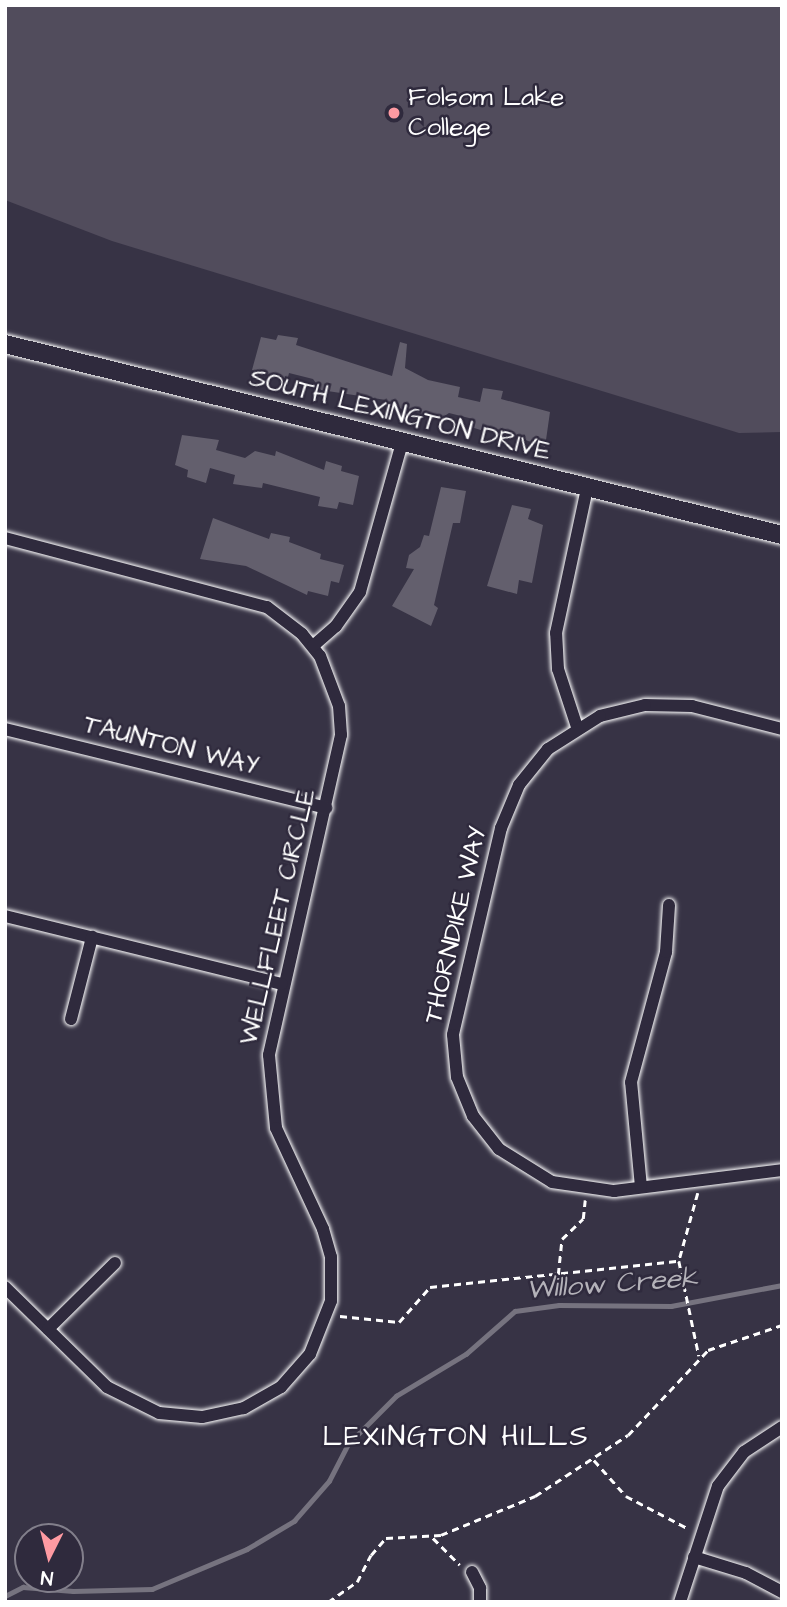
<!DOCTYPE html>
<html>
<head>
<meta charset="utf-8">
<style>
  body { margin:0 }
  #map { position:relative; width:787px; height:1607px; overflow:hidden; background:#373345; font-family:"Architects Daughter",sans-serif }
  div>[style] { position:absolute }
  .green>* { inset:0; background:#514c5c }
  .stream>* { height:4.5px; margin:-2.25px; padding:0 2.25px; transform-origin:2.25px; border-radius:2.25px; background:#76737f }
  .building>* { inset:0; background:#635f6d }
  .path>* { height:2.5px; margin-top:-1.25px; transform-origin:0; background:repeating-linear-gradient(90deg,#fff 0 7px,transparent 0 12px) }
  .roads { filter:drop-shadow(0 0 2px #fff) drop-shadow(0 0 2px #fff) }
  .street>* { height:12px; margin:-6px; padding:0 6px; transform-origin:6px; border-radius:6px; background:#2f2a3d }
  .secondary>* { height:18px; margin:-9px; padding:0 9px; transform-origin:9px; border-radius:9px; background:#2f2a3d }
  .dots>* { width:19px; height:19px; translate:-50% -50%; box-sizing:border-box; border:4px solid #2f2a3d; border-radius:50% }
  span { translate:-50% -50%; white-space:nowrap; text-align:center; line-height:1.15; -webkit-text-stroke:5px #2f2a3d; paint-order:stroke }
  .poi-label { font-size:26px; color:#fff }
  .left { translate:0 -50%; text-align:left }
  .street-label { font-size:26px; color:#fff }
  .water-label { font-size:28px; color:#b4b2b9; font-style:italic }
  .neighbourhood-label { font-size:28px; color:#fff; letter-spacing:2px }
  .frame { position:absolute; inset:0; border:7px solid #fff; pointer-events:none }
  .north { position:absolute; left:14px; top:1523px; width:70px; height:70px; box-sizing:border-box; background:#2f2a3d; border:2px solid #827f8b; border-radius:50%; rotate:186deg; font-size:19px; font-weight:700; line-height:28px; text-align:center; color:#fff }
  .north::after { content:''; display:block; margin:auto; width:24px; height:32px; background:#ff9aa2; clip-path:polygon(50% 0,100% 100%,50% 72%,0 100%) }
</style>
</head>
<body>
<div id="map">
  <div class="green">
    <div style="clip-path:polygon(5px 5px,782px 5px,782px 432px,739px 433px,112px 241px,5px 200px)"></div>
  </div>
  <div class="stream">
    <div style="left:5px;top:1596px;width:20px;rotate:-27deg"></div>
    <div style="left:23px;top:1587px;width:50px;rotate:4.6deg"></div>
    <div style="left:73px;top:1591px;width:79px;rotate:-1.5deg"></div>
    <div style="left:152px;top:1589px;width:103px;rotate:-22.8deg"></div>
    <div style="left:247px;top:1549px;width:55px;rotate:-30.8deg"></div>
    <div style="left:294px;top:1521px;width:53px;rotate:-48.8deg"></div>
    <div style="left:329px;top:1481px;width:42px;rotate:-62.8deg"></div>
    <div style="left:348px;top:1444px;width:68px;rotate:-45deg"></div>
    <div style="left:396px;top:1396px;width:82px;rotate:-31deg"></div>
    <div style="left:466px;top:1354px;width:65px;rotate:-41.3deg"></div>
    <div style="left:515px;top:1311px;width:44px;rotate:-7.8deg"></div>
    <div style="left:559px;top:1305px;width:112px;rotate:0.5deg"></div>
    <div style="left:671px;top:1306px;width:113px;rotate:-10.7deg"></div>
  </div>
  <div class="building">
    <div style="clip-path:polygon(278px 335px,298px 338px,296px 345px,392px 376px,400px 342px,407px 344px,405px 368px,428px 380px,460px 387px,458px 397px,480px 402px,483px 388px,503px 391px,501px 399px,550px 412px,545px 447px,489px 427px,487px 432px,471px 427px,473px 419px,449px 413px,440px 419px,385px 405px,386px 400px,321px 390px,313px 379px,289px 373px,287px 381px,252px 370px,261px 337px,276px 340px)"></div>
    <div style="clip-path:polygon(182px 435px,219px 440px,216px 450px,245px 458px,255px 451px,275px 456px,276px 451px,324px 470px,326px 461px,342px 466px,341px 471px,359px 476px,353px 505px,339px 502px,337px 509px,318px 506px,320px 497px,263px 483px,262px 488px,233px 484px,235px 475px,210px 468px,206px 483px,187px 477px,188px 470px,175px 465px)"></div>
    <div style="clip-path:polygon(441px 487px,466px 491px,460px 523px,453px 523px,434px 605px,438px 608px,431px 626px,392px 606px,414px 569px,406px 568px,409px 555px,420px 547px,424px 535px,429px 536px)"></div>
    <div style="clip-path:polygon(512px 505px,531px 509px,528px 519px,543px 525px,532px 583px,519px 580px,517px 594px,487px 586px)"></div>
    <div style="clip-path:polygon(213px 518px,269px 539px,271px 533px,290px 537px,289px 542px,321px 554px,320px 559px,344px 565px,339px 583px,331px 581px,328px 596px,308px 591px,307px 595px,246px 566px,200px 559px)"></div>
  </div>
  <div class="path">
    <div style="left:698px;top:1193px;width:71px;rotate:105.6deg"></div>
    <div style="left:679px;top:1261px;width:97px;rotate:78.1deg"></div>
    <div style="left:558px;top:1275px;width:36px;rotate:-84deg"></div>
    <div style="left:562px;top:1239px;width:29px;rotate:-44deg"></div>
    <div style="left:583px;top:1219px;width:19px;rotate:-84deg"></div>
    <div style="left:340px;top:1316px;width:59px;rotate:5.8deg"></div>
    <div style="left:399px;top:1322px;width:47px;rotate:-48.5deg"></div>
    <div style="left:430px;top:1287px;width:250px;rotate:-6deg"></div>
    <div style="left:594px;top:1460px;width:48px;rotate:48.4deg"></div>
    <div style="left:626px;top:1496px;width:71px;rotate:27.6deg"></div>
    <div style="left:433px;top:1538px;width:38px;rotate:45deg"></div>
    <div style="left:328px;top:1602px;width:35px;rotate:-35deg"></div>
    <div style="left:357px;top:1582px;width:30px;rotate:-63deg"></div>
    <div style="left:371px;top:1555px;width:23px;rotate:-49deg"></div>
    <div style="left:386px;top:1538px;width:55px;rotate:-3.1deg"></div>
    <div style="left:441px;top:1535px;width:102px;rotate:-22.5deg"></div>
    <div style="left:535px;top:1496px;width:111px;rotate:-33.3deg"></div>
    <div style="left:628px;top:1435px;width:117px;rotate:-46.7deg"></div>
    <div style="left:708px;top:1350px;width:78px;rotate:-18.7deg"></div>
  </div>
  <div class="roads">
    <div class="street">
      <div style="left:5px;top:538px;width:271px;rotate:14.8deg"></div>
      <div style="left:267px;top:607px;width:44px;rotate:37.6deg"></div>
      <div style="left:302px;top:634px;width:28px;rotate:51deg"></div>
      <div style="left:320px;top:656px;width:53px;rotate:69.2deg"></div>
      <div style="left:339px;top:706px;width:29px;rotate:86deg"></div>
      <div style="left:341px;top:735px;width:328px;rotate:102.7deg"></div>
      <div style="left:269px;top:1055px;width:73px;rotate:84.5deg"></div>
      <div style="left:276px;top:1128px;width:111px;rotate:65deg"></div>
      <div style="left:323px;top:1229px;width:29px;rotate:74deg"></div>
      <div style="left:331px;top:1257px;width:44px;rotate:90deg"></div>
      <div style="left:331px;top:1301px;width:57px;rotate:111.6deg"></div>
      <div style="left:310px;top:1354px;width:44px;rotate:131.3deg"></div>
      <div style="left:281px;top:1387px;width:43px;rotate:150.4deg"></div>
      <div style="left:244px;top:1408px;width:43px;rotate:167.9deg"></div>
      <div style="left:202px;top:1417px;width:43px;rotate:-174.7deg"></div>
      <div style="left:159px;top:1413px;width:58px;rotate:-153.4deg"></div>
      <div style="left:107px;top:1387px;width:143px;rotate:-135.6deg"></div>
      <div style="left:313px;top:646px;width:30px;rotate:-41deg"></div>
      <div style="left:336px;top:626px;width:42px;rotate:-54.8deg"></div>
      <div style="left:360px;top:592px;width:155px;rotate:-74.3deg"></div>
      <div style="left:577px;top:727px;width:61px;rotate:-108.1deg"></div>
      <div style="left:558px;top:669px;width:36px;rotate:-93deg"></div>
      <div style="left:556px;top:633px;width:147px;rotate:-77.9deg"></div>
      <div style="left:5px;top:729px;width:331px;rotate:13.8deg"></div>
      <div style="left:782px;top:729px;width:93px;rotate:-165.7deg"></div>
      <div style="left:692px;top:706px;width:47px;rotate:-178.8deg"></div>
      <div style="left:645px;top:705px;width:46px;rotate:166.3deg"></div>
      <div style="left:600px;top:716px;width:62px;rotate:147.6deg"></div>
      <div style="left:548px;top:749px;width:46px;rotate:128.9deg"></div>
      <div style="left:519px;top:785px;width:47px;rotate:112.7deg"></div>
      <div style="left:501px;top:828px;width:212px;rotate:103.1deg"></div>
      <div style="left:453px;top:1035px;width:42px;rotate:84.6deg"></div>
      <div style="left:457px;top:1077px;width:42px;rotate:67.7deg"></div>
      <div style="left:473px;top:1116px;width:42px;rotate:51.8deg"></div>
      <div style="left:499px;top:1149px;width:62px;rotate:31.9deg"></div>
      <div style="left:552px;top:1182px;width:63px;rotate:8.3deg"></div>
      <div style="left:614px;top:1191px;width:169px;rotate:-7.1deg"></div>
      <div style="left:5px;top:916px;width:285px;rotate:13.8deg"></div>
      <div style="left:71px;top:1019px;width:85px;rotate:-75.6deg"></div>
      <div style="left:641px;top:1187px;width:105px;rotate:-95.4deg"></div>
      <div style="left:631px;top:1082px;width:135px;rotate:-74.9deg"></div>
      <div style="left:666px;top:952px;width:47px;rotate:-86.3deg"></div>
      <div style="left:48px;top:1329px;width:94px;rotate:-44.6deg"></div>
      <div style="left:694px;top:1557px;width:54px;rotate:17.1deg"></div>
      <div style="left:746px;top:1573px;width:41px;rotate:27.8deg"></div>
      <div style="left:472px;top:1572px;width:18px;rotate:63deg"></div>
      <div style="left:480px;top:1588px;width:14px;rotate:90deg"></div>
      <div style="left:680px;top:1602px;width:122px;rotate:-71.9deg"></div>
      <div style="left:718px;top:1486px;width:43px;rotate:-52.6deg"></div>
      <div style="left:744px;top:1452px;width:45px;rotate:-33.3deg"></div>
    </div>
    <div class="secondary">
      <div style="left:5px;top:344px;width:800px;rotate:13.81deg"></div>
    </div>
  </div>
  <div class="dots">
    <div style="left:394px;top:113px;background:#ff9aa2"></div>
  </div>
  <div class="poi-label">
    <span class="left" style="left:408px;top:113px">Folsom Lake<br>College</span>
  </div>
  <div class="street-label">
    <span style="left:400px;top:415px;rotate:14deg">SOUTH LEXINGTON DRIVE</span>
    <span style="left:171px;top:746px;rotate:14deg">TAUNTON WAY</span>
    <span style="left:278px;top:917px;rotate:-77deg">WELLFLEET CIRCLE</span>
    <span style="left:456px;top:925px;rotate:-77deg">THORNDIKE WAY</span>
  </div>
  <div class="water-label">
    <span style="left:612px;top:1284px;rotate:-4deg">Willow Creek</span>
  </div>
  <div class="neighbourhood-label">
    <span style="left:456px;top:1437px">LEXINGTON HILLS</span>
  </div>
  <div class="frame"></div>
  <div class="north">N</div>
</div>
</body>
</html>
